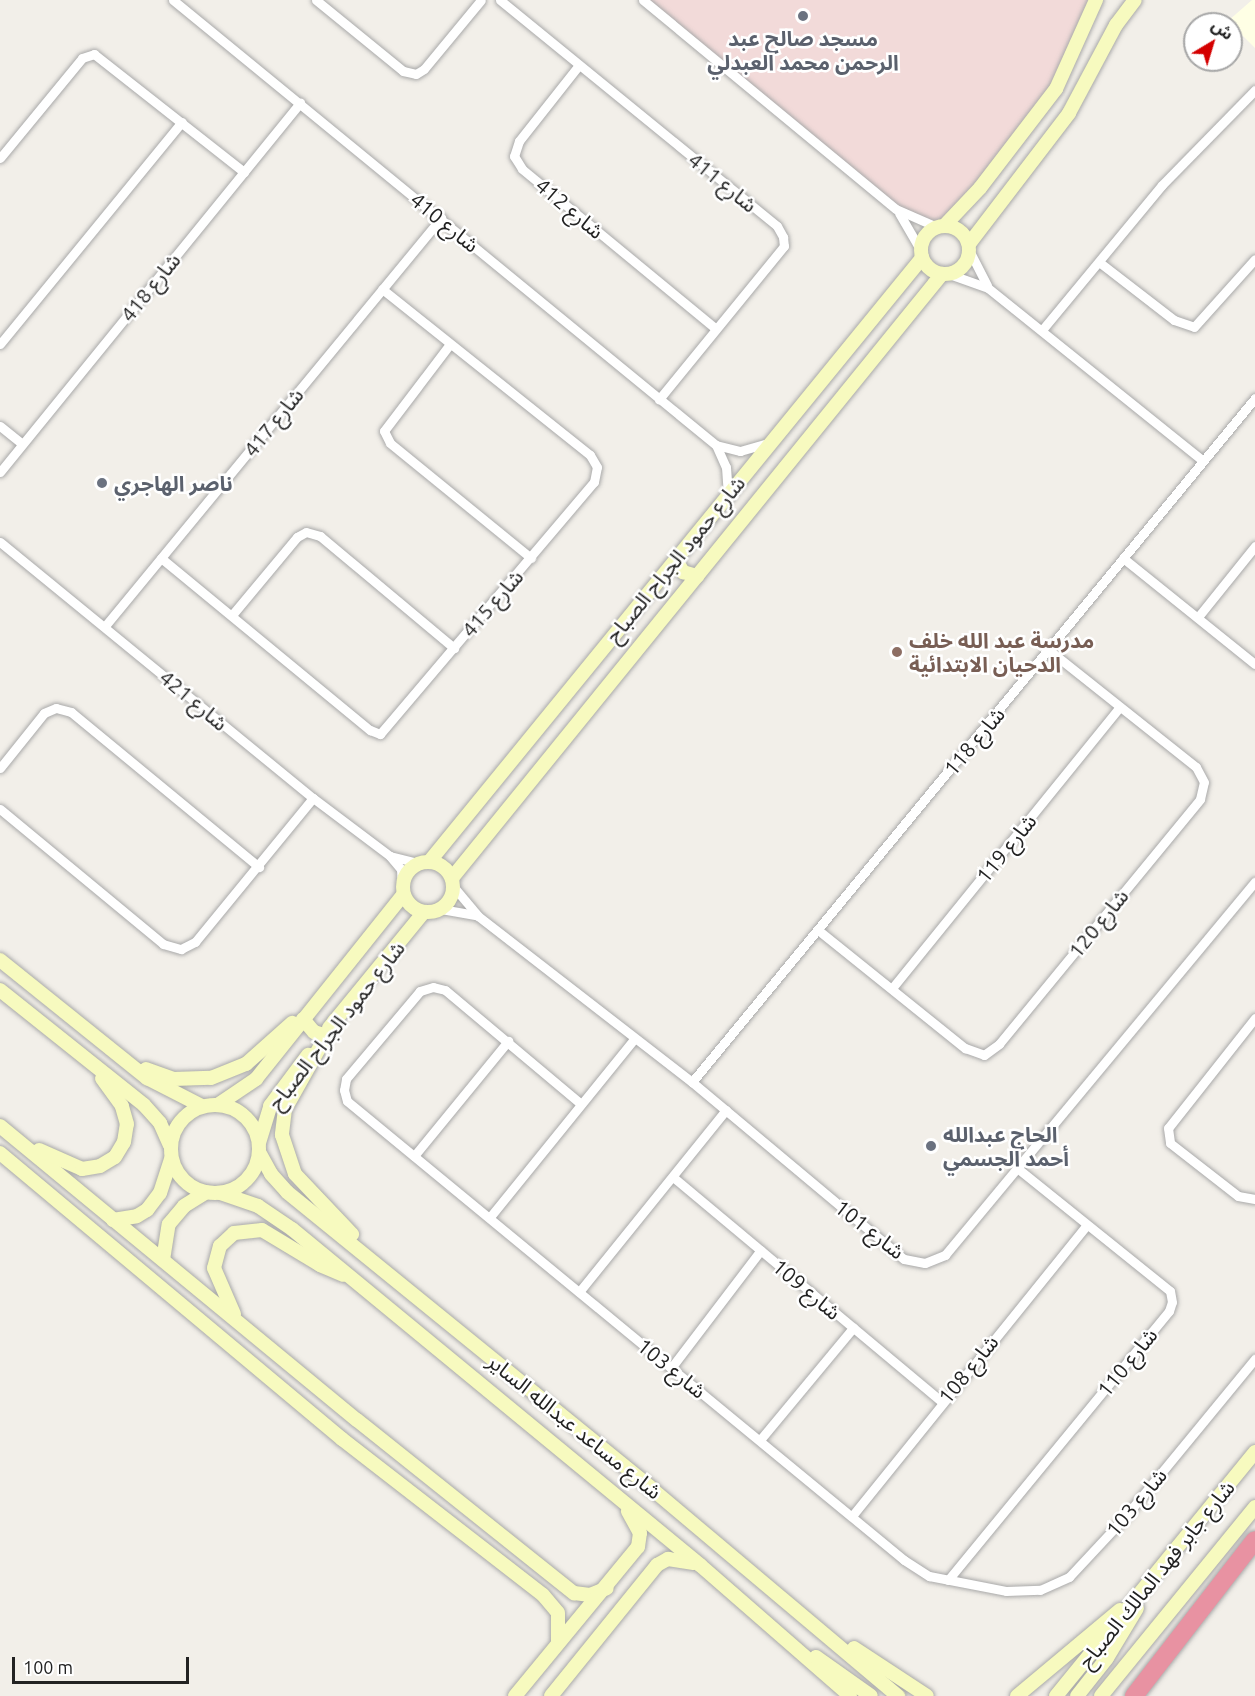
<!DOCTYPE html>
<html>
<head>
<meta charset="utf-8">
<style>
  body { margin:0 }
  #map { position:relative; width:1255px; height:1696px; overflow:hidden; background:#f2efe9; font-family:Ubuntu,"Noto Sans Arabic",sans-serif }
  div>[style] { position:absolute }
  .commercial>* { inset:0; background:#f2dad9 }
  .education>* { inset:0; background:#ffffe5 }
  .roads { filter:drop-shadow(0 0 2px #a9a9a9) drop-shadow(0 0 2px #a9a9a9) }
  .street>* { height:9px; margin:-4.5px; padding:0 4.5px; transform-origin:4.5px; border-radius:4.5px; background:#fff }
  .secondary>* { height:14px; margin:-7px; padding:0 7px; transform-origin:7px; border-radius:7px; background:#f7fabf }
  .secondary>.ring { margin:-7px; padding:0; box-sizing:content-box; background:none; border:14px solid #f7fabf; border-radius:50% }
  .highway>* { height:18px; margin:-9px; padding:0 9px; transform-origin:9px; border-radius:9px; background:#e892a2 }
  .dots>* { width:16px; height:16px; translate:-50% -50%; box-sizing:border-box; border:3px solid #fff; border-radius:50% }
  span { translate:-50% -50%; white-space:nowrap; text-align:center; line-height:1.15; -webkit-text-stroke:5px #fff; paint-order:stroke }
  .worship-label { font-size:21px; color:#5b616d; font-weight:700 }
  .left { translate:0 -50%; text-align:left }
  .street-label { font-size:21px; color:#222 }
  .education-label { font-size:21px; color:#785e54; font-weight:700 }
  .north { position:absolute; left:1183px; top:12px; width:60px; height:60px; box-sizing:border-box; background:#fff; border:2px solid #a7a7a7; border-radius:50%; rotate:38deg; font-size:16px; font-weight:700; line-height:24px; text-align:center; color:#222 }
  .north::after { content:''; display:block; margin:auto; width:21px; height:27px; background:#d40000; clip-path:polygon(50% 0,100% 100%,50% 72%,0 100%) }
  .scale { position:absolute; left:12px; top:1657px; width:177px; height:27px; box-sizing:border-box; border:3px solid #222; border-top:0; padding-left:8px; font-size:18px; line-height:21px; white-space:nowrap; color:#222; -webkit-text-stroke:4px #fff; paint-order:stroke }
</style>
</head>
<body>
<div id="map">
  <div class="commercial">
    <div style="clip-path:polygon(643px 0,1096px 0,1056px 89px,945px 225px,918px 221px)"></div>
  </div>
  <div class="education">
    <div style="clip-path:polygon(1252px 0,1255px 0,1255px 48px,1228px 21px)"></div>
  </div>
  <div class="roads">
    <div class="street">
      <div style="left:173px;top:0;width:702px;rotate:39.34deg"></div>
      <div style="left:716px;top:445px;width:25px;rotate:14deg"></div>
      <div style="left:740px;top:451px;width:29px;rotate:-16deg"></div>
      <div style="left:316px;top:0;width:112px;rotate:39.2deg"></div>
      <div style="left:403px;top:71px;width:13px;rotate:13deg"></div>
      <div style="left:416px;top:74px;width:9px;rotate:-32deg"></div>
      <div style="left:424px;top:69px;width:89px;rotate:-50.4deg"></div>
      <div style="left:500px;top:0;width:357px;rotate:39.2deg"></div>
      <div style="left:777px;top:226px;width:13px;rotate:61deg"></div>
      <div style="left:783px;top:237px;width:9px;rotate:84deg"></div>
      <div style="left:784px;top:246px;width:198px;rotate:129.2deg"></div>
      <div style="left:643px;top:0;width:328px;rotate:39.6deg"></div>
      <div style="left:896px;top:209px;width:45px;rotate:23.7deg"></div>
      <div style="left:579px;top:65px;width:97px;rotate:128.3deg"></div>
      <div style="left:519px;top:141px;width:16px;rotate:108deg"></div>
      <div style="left:514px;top:156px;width:15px;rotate:58deg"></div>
      <div style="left:522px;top:169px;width:251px;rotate:39.5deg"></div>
      <div style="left:0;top:158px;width:129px;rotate:-50.6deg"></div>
      <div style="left:82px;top:58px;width:13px;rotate:-18deg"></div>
      <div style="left:94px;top:54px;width:191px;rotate:38.2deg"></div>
      <div style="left:899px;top:213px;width:44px;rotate:59.9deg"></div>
      <div style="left:970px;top:252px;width:38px;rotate:63deg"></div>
      <div style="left:1099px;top:262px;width:95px;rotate:37.7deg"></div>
      <div style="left:1174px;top:320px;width:21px;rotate:19deg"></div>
      <div style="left:1194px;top:327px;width:91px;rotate:-48.1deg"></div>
      <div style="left:949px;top:274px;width:41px;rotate:19.7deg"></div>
      <div style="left:988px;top:288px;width:275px;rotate:38.8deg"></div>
      <div style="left:1042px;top:330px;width:188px;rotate:-50.4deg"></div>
      <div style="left:1162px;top:185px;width:133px;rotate:-45.6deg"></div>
      <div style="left:0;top:344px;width:287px;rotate:-50.7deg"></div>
      <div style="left:450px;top:344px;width:109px;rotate:127.2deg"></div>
      <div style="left:384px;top:431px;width:13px;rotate:63deg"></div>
      <div style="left:390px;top:443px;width:182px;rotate:39.2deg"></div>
      <div style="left:0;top:426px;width:28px;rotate:39deg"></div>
      <div style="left:716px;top:445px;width:24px;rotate:66deg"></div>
      <div style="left:726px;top:467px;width:27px;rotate:86deg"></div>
      <div style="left:0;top:472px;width:476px;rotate:-50.9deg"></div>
      <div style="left:0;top:542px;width:404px;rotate:39.3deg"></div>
      <div style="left:313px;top:798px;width:96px;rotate:37deg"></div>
      <div style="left:390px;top:856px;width:17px;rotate:50deg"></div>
      <div style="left:401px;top:869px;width:17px;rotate:87deg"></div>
      <div style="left:161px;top:558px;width:271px;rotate:39.5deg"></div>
      <div style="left:370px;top:730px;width:11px;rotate:22deg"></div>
      <div style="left:380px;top:734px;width:331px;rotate:-49.7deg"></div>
      <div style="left:594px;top:482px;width:15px;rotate:-79deg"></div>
      <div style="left:597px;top:467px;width:14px;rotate:-120deg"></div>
      <div style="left:590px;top:455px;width:266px;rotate:-141.4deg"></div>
      <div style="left:1123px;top:558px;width:169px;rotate:38.8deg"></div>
      <div style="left:232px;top:615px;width:102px;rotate:-50.2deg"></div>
      <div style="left:297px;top:537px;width:10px;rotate:-29deg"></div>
      <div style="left:306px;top:532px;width:15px;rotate:16deg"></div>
      <div style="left:320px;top:536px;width:175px;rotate:39.9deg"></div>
      <div style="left:1198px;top:617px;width:91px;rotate:-51.2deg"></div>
      <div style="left:105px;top:626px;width:529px;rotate:-50.53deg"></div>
      <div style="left:0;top:768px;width:70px;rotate:-51.3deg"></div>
      <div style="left:44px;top:713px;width:13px;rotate:-23deg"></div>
      <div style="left:56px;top:708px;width:16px;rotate:15deg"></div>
      <div style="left:71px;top:712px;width:244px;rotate:39.5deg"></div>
      <div style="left:0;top:809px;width:212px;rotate:39.6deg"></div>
      <div style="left:163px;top:944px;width:19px;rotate:16deg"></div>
      <div style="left:181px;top:949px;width:16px;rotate:-27deg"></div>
      <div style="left:195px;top:942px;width:186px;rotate:-50.7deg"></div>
      <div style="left:390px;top:856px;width:30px;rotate:14deg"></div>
      <div style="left:453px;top:886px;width:39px;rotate:50deg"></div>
      <div style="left:478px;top:916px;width:271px;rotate:37.8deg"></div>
      <div style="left:692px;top:1082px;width:276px;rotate:39.9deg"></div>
      <div style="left:904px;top:1259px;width:21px;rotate:11deg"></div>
      <div style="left:925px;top:1263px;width:22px;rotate:-22deg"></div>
      <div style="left:945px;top:1255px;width:485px;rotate:-50.3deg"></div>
      <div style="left:441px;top:909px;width:36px;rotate:10deg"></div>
      <div style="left:818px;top:930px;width:189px;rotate:38.8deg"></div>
      <div style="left:965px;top:1048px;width:20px;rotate:20deg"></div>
      <div style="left:984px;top:1055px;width:19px;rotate:-36deg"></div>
      <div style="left:999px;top:1044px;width:317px;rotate:-50.6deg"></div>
      <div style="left:1200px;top:799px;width:17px;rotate:-77deg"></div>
      <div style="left:1204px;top:782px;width:17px;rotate:-118deg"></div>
      <div style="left:1196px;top:767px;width:188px;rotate:-141.5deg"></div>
      <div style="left:893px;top:987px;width:359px;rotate:-51deg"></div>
      <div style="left:1255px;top:1018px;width:140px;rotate:128.3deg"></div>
      <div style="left:1168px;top:1128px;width:15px;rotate:82deg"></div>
      <div style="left:1170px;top:1143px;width:86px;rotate:37.9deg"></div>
      <div style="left:1238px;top:1196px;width:17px;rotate:10deg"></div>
      <div style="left:692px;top:1082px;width:886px;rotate:-50.54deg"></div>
      <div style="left:581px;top:1104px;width:177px;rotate:-140deg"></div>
      <div style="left:445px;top:990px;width:12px;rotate:-166deg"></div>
      <div style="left:433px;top:987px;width:14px;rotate:163deg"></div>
      <div style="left:420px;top:991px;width:115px;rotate:130.1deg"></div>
      <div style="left:346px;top:1079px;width:11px;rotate:100deg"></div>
      <div style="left:344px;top:1090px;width:11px;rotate:75deg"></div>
      <div style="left:347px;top:1101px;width:722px;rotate:39.49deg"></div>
      <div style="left:904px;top:1560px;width:30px;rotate:33deg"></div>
      <div style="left:929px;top:1576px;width:78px;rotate:11deg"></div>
      <div style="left:1006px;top:1591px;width:34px;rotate:-2deg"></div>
      <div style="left:1040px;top:1590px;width:32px;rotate:-24deg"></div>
      <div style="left:1069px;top:1577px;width:82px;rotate:-47deg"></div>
      <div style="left:1125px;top:1517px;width:205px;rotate:-50.6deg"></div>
      <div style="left:414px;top:1156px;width:149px;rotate:-50.7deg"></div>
      <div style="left:673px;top:1177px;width:349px;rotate:39.9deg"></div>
      <div style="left:490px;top:1217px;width:229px;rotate:-51deg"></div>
      <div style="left:579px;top:1292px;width:234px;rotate:-51.1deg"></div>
      <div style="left:671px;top:1368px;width:148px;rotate:-52.7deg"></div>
      <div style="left:760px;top:1440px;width:146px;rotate:-50.3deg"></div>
      <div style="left:852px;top:1516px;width:374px;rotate:-51.1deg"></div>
      <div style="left:948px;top:1580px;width:348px;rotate:-50.6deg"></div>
      <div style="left:1169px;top:1311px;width:9px;rotate:-72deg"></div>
      <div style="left:1172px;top:1302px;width:11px;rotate:-100deg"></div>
      <div style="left:1170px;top:1291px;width:195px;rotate:-141.2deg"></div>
    </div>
    <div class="secondary">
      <div style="left:945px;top:225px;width:51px;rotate:-46.6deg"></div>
      <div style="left:980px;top:188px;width:125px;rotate:-52.5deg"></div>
      <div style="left:1056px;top:89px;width:98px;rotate:-65.8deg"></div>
      <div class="ring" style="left:921px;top:226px;width:34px;height:34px"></div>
      <div style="left:969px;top:244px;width:165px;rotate:-52.6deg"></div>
      <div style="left:1069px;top:113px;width:100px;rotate:-61.9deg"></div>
      <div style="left:1116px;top:25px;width:31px;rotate:-53deg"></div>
      <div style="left:676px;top:560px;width:14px;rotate:60deg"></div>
      <div style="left:683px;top:572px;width:15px;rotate:16deg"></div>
      <div class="ring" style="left:403px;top:862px;width:36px;height:36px"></div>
      <div style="left:429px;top:862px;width:780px;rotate:-50.78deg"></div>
      <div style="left:452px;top:878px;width:778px;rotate:-50.95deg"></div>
      <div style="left:0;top:960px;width:189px;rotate:38.8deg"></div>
      <div style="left:147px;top:1078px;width:62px;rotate:27deg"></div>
      <div style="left:0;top:990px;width:184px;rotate:38.6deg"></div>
      <div style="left:144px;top:1105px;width:24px;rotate:48deg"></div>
      <div style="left:160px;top:1123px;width:24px;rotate:66deg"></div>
      <div style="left:303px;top:1019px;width:17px;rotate:50deg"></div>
      <div style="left:314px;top:1032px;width:9px;rotate:18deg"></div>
      <div style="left:335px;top:1020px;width:102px;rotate:119.3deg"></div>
      <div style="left:285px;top:1109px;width:26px;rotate:97deg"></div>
      <div style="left:282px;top:1135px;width:41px;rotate:71.6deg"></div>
      <div style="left:295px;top:1174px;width:83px;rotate:46.5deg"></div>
      <div style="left:329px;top:1028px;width:150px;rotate:-50.7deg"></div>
      <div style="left:146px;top:1069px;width:29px;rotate:20deg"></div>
      <div style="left:173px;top:1079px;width:38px;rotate:-2deg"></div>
      <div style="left:211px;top:1078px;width:38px;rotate:-22deg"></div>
      <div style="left:246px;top:1064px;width:62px;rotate:-41.7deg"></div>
      <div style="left:219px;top:1104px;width:45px;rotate:-34deg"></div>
      <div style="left:256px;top:1079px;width:236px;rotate:-51.4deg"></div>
      <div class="ring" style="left:171px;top:1105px;width:74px;height:74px"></div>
      <div style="left:0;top:1126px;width:462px;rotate:39.5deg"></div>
      <div style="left:357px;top:1420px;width:278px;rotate:38.6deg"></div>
      <div style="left:574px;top:1593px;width:16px;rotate:7deg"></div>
      <div style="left:590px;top:1595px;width:18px;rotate:-22deg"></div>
      <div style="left:259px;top:1143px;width:39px;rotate:-73deg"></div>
      <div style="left:270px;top:1106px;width:64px;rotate:-53.3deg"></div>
      <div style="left:39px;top:1150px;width:47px;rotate:23.8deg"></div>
      <div style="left:82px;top:1169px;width:18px;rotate:-9deg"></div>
      <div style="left:100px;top:1166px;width:17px;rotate:-31deg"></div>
      <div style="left:115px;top:1157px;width:17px;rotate:-59deg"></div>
      <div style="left:124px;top:1142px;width:18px;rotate:-81deg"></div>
      <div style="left:127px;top:1124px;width:19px;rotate:-106deg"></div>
      <div style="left:122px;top:1106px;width:34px;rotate:-126deg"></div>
      <div style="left:259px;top:1152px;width:25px;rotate:61deg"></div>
      <div style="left:271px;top:1174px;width:24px;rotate:48deg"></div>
      <div style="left:287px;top:1192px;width:471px;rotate:39.1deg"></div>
      <div style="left:652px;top:1489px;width:322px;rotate:40.1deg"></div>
      <div style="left:0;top:1153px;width:446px;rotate:39.9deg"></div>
      <div style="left:342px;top:1439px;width:254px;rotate:37.8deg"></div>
      <div style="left:543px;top:1595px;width:23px;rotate:50deg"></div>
      <div style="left:558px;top:1613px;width:30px;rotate:90deg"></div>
      <div style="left:220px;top:1193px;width:40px;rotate:18.9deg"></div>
      <div style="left:258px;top:1206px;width:41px;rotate:34.1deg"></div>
      <div style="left:292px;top:1229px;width:529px;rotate:39.47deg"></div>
      <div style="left:700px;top:1565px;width:199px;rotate:41.1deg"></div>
      <div style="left:113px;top:1220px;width:24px;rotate:-9deg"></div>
      <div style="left:137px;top:1216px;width:12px;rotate:-31deg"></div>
      <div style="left:147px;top:1210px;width:21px;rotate:-53deg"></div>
      <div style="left:160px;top:1193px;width:36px;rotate:-72deg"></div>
      <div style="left:163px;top:1260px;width:36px;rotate:-81deg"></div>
      <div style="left:169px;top:1224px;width:23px;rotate:-50deg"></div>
      <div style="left:184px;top:1206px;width:26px;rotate:-32deg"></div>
      <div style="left:234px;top:1314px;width:50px;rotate:-113.5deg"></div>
      <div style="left:214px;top:1268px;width:23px;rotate:-75deg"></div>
      <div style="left:220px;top:1246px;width:19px;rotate:-43deg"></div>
      <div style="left:234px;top:1233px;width:28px;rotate:-6deg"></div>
      <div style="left:262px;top:1230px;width:68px;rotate:31.1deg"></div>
      <div style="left:320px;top:1265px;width:25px;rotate:23deg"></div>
      <div style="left:854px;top:1648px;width:87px;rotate:33.3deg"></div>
      <div style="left:816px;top:1657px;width:67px;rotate:35.3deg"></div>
      <div style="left:515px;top:1696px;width:193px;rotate:-50.5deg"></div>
      <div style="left:638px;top:1547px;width:14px;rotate:-82deg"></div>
      <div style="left:640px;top:1533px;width:25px;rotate:-119deg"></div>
      <div style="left:551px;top:1696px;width:169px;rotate:-51deg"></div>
      <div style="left:657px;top:1565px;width:13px;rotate:-29deg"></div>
      <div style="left:668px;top:1559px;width:26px;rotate:9deg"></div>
      <div style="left:1017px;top:1696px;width:134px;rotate:-39.9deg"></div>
      <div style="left:1056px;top:1696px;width:315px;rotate:-50.8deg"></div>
      <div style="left:1077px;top:1696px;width:48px;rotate:-51.7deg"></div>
      <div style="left:1107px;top:1658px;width:58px;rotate:-59deg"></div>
      <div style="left:1101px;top:1696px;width:244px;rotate:-50.8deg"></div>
    </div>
    <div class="highway">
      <div style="left:1134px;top:1696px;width:197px;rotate:-52.2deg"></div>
    </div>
  </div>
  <div class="dots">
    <div style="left:803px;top:16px;background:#6b7280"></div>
    <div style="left:102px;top:483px;background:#6b7280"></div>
    <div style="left:897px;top:652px;background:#8d6e63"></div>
    <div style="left:931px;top:1146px;background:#6b7280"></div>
  </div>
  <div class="worship-label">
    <span style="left:803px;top:50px">مسجد صالح عبد<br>الرحمن محمد العبدلي</span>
    <span class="left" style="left:114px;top:483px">ناصر الهاجري</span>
    <span class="left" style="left:943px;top:1146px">الحاج عبدالله<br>أحمد الجسمي</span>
  </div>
  <div class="street-label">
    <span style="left:723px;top:182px;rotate:39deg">شارع 411</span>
    <span style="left:570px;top:208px;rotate:40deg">شارع 412</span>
    <span style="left:445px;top:222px;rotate:39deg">شارع 410</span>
    <span style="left:150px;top:287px;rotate:-51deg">شارع 418</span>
    <span style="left:273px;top:422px;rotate:-51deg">شارع 417</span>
    <span style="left:675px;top:559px;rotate:-51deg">شارع حمود الجراح الصباح</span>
    <span style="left:492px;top:603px;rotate:-49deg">شارع 415</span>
    <span style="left:194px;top:700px;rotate:40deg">شارع 421</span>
    <span style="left:974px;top:741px;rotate:-50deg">شارع 118</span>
    <span style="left:1006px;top:848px;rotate:-51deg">شارع 119</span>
    <span style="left:1098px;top:923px;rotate:-51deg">شارع 120</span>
    <span style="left:336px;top:1025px;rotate:-52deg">شارع حمود الجراح الصباح</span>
    <span style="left:870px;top:1229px;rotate:38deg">شارع 101</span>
    <span style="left:807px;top:1289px;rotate:40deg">شارع 109</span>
    <span style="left:1127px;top:1362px;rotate:-51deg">شارع 110</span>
    <span style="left:672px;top:1368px;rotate:39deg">شارع 103</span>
    <span style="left:968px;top:1369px;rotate:-51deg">شارع 108</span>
    <span style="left:575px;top:1426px;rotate:39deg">شارع مساعد عبدالله الساير</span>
    <span style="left:1136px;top:1502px;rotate:-50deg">شارع 103</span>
    <span style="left:1156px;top:1574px;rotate:-51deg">شارع جابر فهد المالك الصباح</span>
  </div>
  <div class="education-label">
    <span class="left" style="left:909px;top:652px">مدرسة عبد الله خلف<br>الدحيان الابتدائية</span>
  </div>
  <div class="north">ش</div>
  <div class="scale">100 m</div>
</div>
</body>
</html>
